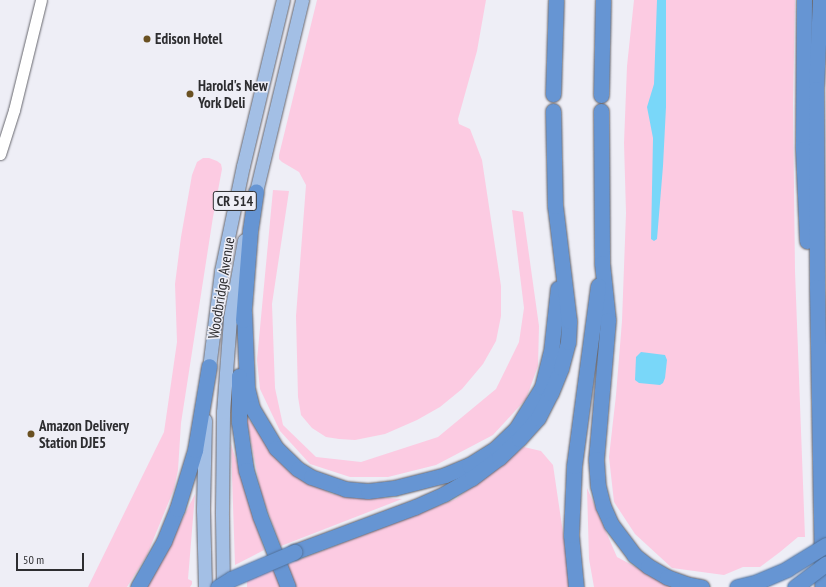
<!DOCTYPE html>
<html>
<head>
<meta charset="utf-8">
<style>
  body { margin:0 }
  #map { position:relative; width:826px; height:587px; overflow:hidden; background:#eeeef6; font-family:"PT Sans Narrow",sans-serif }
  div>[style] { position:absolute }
  .green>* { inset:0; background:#fccbe2 }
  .water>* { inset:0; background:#79d7f9 }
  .roads { filter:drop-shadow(0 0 1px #66666d) drop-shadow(0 0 1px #66666d) }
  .minor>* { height:11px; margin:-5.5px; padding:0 5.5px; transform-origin:5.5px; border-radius:5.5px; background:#fff }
  .major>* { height:13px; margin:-6.5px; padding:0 6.5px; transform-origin:6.5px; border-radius:6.5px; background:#a3bfe5 }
  .highway>* { height:15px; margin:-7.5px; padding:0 7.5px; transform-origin:7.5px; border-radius:7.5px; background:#6695d3 }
  .bridges { filter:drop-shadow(0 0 1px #52719a) drop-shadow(0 0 1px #52719a) }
  .highway-bridge>* { height:15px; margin:-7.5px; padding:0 7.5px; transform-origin:7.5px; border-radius:7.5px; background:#6695d3 }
  .dots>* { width:11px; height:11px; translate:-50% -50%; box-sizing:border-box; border:2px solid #eeeef6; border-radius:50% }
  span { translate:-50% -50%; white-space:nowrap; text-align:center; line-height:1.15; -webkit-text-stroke:3px #eeeef6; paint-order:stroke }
  .shield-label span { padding:1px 3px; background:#eeeef6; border:1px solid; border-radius:3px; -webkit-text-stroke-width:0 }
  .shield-label { font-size:14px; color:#2d2d30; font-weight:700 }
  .poi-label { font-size:15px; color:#2d2d30; font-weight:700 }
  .left { translate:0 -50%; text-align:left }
  .street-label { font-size:15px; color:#2d2d30 }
  .scale { position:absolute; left:16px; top:553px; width:68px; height:18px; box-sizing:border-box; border:2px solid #2d2d30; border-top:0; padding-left:5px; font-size:12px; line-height:14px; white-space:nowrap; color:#2d2d30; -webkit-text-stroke:3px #eeeef6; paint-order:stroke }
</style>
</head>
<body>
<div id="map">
  <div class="green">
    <div style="clip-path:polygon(317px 0,486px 0,477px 51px,458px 119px,459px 124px,470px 129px,482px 160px,501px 286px,501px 316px,496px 341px,483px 364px,462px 389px,440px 407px,417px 420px,385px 434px,355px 440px,339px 439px,326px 437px,312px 428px,301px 415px,298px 397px,296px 316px,306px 185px,299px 172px,282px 162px,279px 159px,279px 155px)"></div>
    <div style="clip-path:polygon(634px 0,795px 0,793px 104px,795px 271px,805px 537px,798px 537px,780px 552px,760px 567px,743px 567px,724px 575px,672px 568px,635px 534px,614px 502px,609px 457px,616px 395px,622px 321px,626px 213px,624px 143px,627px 66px)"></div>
    <div style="clip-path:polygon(203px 158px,209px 158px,217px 161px,221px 164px,222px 169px,213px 217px,181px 423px,178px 470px,174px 489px,147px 555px,127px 587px,88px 587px,164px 432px,177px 342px,175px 284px,181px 237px,192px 175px,197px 162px)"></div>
    <div style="clip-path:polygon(273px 190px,289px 191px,272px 304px,275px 388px,283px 425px,316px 457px,361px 462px,438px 437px,496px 389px,519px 342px,524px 308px,512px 210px,523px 212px,539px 326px,538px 366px,526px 399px,493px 435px,436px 465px,388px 477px,350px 477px,310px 464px,280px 431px,260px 389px,257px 360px)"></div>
    <div style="clip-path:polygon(246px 416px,289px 472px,332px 494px,402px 499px,281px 546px,261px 493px)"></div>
    <div style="clip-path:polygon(231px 444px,264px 550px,235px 565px)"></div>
    <div style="clip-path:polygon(524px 447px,541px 451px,553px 465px,571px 587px,247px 587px,247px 580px,456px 499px)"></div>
    <div style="clip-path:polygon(587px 488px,617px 557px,673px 587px,594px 587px,589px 559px)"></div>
    <div style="clip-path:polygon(195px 494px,188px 579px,192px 581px,192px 584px,190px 587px,145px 587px,166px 552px)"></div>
  </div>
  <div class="water">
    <div style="clip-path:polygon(657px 0,666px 0,666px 107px,663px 166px,657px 239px,654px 241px,651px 239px,653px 138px,647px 107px,654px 84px)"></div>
    <div style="clip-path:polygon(641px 352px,665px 355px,667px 360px,665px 378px,663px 383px,660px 385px,639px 383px,635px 380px,636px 357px)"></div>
  </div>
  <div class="roads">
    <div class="minor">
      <div style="left:0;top:154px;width:46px;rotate:-72.3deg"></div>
      <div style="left:14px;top:110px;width:113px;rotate:-76.2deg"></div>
    </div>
    <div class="major">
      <div style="left:254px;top:200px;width:206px;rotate:-76.5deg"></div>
      <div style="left:208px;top:376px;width:106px;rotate:-82.9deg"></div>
      <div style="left:221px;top:271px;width:107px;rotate:-78.2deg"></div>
      <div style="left:243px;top:166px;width:171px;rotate:-76.5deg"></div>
      <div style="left:205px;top:420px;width:90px;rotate:91.3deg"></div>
      <div style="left:203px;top:510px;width:77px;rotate:88.5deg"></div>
      <div style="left:223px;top:587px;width:76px;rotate:-90.8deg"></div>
      <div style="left:222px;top:511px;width:99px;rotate:-89.4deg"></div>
      <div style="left:223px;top:412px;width:94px;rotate:-85.7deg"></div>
      <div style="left:230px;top:318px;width:79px;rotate:-79.8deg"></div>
    </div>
    <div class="highway">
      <div style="left:804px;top:0;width:149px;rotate:90.4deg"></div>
      <div style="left:803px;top:149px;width:92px;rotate:87.5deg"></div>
      <div style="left:820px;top:0;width:89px;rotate:92.6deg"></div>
      <div style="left:816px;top:89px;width:198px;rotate:89.7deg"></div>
      <div style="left:817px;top:287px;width:300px;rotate:89deg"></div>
      <div style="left:553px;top:94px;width:94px;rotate:-88.2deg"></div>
      <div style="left:601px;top:95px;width:95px;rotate:-88.8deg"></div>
      <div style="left:601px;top:111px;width:152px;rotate:89.6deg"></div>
      <div style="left:602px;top:263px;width:57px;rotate:84deg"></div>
      <div style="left:608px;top:320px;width:140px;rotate:94.9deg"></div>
      <div style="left:596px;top:459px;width:27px;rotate:86deg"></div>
      <div style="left:598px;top:486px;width:21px;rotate:76deg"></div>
      <div style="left:603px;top:506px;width:20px;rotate:66deg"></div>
      <div style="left:611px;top:524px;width:39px;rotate:53deg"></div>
      <div style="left:634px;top:555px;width:18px;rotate:38deg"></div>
      <div style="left:648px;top:566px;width:22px;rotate:30deg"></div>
      <div style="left:667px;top:577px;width:20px;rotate:20deg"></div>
      <div style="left:686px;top:584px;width:16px;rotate:11deg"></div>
      <div style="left:244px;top:312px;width:76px;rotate:87.7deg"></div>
      <div style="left:247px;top:388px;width:21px;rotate:76deg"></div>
      <div style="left:252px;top:408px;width:47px;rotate:59deg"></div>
      <div style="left:276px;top:448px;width:30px;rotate:44deg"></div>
      <div style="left:298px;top:469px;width:15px;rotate:32deg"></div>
      <div style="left:311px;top:477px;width:36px;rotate:19deg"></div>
      <div style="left:345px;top:489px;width:23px;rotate:5deg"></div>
      <div style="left:368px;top:491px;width:26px;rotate:-7deg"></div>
      <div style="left:394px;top:488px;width:53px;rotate:-14.3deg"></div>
      <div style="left:445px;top:475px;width:26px;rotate:-23deg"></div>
      <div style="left:469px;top:465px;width:32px;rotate:-32deg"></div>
      <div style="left:496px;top:448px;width:28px;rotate:-44deg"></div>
      <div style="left:516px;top:429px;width:49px;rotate:-58.2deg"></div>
      <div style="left:542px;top:387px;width:36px;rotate:-76deg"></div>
      <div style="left:551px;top:352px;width:64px;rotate:-83.8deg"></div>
      <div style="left:243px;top:320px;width:89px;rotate:-85.5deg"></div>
      <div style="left:250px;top:231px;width:40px;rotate:-81.5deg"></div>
      <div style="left:239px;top:376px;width:46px;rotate:90deg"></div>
      <div style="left:239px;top:422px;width:49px;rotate:81.7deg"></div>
      <div style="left:246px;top:470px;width:48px;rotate:73.1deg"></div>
      <div style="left:260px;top:516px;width:76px;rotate:68.5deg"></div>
      <div style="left:294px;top:552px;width:129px;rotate:-20.4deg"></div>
      <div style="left:415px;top:507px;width:32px;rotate:-24deg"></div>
      <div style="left:444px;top:494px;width:32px;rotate:-30deg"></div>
      <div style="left:472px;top:478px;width:34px;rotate:-37deg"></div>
      <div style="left:499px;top:458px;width:28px;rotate:-44deg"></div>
      <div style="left:519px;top:439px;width:28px;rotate:-48deg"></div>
      <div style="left:538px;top:418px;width:28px;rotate:-63deg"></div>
      <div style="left:551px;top:393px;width:27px;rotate:-68deg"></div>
      <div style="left:561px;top:368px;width:27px;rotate:-75deg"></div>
      <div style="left:568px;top:342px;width:21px;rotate:-87deg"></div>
      <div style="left:569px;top:321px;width:116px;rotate:-96.9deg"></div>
      <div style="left:555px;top:206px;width:95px;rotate:-91.2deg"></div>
      <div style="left:138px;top:587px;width:53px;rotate:-60.5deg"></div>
      <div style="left:164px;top:541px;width:35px;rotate:-68deg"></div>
      <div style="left:177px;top:509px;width:62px;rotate:-73deg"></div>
      <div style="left:195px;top:450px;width:85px;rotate:-80.5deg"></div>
      <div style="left:576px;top:587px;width:52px;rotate:-95.5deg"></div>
      <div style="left:571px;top:535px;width:69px;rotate:-87.5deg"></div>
      <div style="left:574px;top:466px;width:182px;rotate:-82.4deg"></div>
    </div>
  </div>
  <div class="bridges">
    <div class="highway-bridge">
      <div style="left:218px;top:587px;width:15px;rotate:-32deg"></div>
      <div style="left:231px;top:579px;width:69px;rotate:-23.2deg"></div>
      <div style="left:737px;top:587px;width:21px;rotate:-14deg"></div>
      <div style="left:757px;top:582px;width:33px;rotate:-23deg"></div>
      <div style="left:787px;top:569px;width:46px;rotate:-31.6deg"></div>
      <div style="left:795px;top:587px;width:39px;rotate:-37deg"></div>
    </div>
  </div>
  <div class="dots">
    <div style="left:147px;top:39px;background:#6a5122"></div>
    <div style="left:190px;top:94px;background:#6a5122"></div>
    <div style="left:31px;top:434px;background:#6a5122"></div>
  </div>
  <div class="shield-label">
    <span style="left:235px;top:201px">CR 514</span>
  </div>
  <div class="poi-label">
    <span class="left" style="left:155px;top:39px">Edison Hotel</span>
    <span class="left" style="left:198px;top:94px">Harold's New<br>York Deli</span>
    <span class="left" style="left:39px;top:434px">Amazon Delivery<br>Station DJE5</span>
  </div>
  <div class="street-label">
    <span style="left:221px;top:288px;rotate:-81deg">Woodbridge Avenue</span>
  </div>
  <div class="scale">50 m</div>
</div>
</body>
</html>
